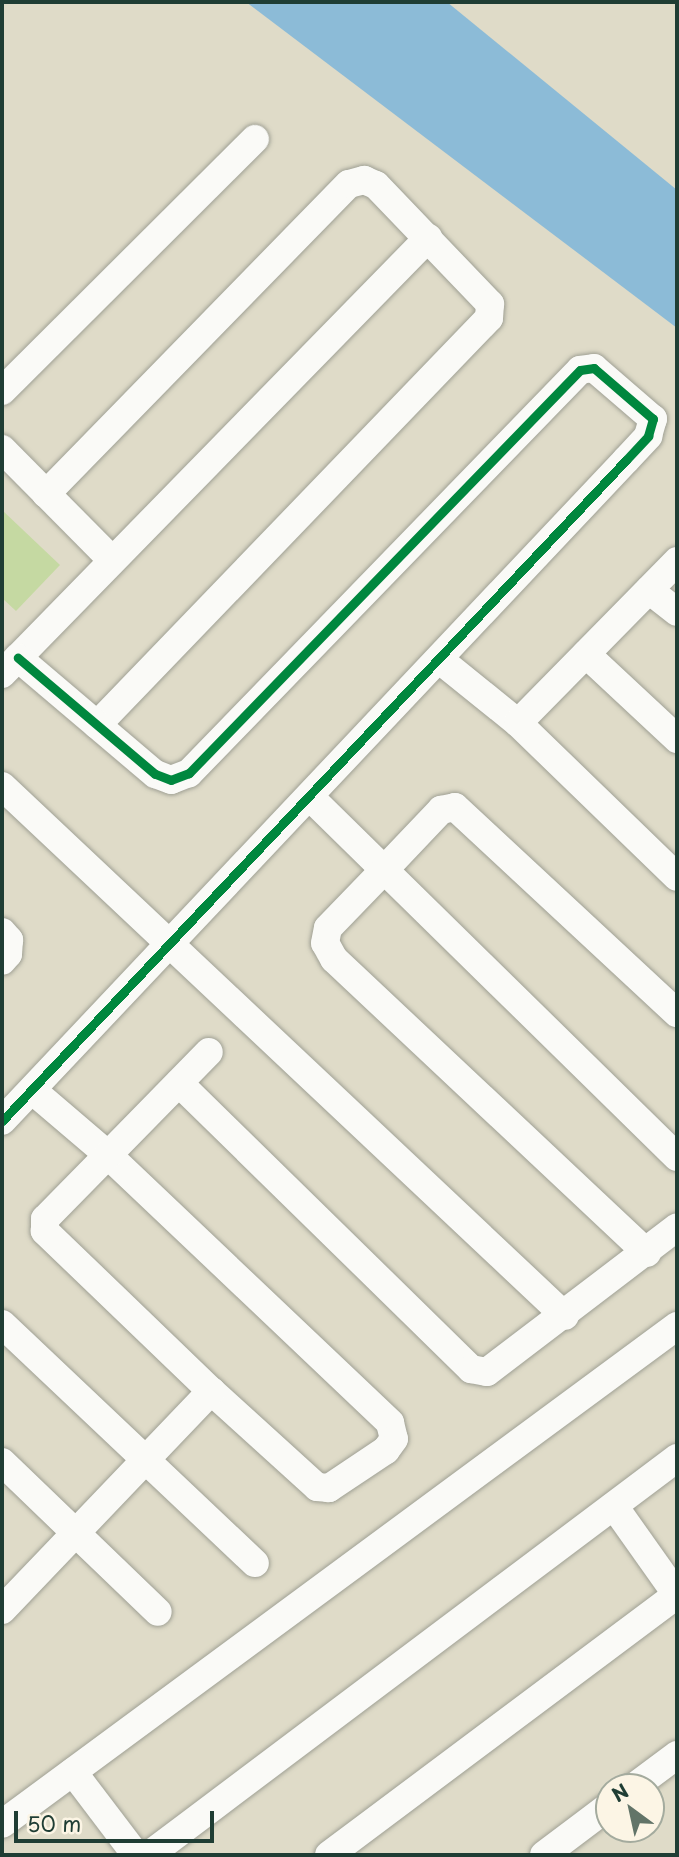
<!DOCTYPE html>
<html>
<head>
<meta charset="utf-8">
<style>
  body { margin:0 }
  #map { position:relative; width:679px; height:1857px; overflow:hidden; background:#dfdbc8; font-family:"Playpen Sans",sans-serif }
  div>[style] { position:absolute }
  .green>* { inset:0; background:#c5d9a2 }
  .water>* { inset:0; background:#8cbbd7 }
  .roads { filter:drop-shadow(0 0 2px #9fa094) drop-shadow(0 0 2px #9fa094) }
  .minor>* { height:28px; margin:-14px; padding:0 14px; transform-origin:14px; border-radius:14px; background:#fafaf7 }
  .cycleway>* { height:9px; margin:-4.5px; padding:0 4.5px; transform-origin:4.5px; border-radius:4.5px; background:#00873e }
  span { translate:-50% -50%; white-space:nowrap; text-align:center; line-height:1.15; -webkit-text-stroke:7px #fcf5e5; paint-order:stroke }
  .frame { position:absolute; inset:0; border:4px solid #1f3d34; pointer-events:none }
  .north { position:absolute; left:595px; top:1773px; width:70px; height:70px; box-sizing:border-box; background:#fcf5e5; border:2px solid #a4ab9e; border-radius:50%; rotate:327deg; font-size:19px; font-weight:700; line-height:28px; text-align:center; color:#1f3d34 }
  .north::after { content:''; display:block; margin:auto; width:24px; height:32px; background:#627468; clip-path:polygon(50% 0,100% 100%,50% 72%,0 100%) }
  .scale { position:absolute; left:14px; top:1811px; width:200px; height:32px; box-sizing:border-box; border:4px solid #1f3d34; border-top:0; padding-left:9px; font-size:21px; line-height:24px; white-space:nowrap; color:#1f3d34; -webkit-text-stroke:5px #fcf5e5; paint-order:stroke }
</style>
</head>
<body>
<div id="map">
  <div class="green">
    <div style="clip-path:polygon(2px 510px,60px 565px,16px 611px,2px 598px)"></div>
  </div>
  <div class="water">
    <div style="clip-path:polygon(246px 2px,447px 2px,677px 190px,677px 328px)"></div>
  </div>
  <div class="roads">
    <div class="minor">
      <div style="left:2px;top:391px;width:357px;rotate:-44.9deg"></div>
      <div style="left:2px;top:449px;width:153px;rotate:45.3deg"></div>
      <div style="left:46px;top:494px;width:433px;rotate:-45.7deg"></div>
      <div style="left:349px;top:184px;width:16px;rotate:-15deg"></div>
      <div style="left:364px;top:180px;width:13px;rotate:23deg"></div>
      <div style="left:376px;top:185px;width:165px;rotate:46.2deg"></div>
      <div style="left:490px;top:304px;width:14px;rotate:94deg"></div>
      <div style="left:489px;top:318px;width:565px;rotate:133.92deg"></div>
      <div style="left:649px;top:590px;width:36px;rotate:38deg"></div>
      <div style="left:586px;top:654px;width:125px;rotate:43deg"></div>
      <div style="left:440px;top:660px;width:100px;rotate:38.9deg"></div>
      <div style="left:518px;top:723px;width:227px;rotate:-45.5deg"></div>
      <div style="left:2px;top:674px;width:610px;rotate:-45.66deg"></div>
      <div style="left:518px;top:723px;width:221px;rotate:44.1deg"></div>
      <div style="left:2px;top:786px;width:773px;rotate:43.27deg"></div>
      <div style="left:310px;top:797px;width:514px;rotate:44.45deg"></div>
      <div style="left:2px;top:932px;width:11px;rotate:49deg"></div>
      <div style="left:9px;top:940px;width:14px;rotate:94deg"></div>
      <div style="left:8px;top:954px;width:9px;rotate:131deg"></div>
      <div style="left:179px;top:1083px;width:409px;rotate:44.4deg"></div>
      <div style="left:471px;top:1369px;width:16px;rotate:11deg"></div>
      <div style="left:487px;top:1372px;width:239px;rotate:-37.3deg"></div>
      <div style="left:32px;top:1090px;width:100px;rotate:40.5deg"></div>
      <div style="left:108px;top:1155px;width:389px;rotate:43.5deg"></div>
      <div style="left:390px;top:1423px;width:16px;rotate:76deg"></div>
      <div style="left:394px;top:1439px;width:14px;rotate:126deg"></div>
      <div style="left:386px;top:1450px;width:69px;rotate:146.3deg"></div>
      <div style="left:329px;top:1488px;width:12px;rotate:-175deg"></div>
      <div style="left:317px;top:1487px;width:143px;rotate:-137.8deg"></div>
      <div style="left:211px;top:1391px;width:231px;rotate:-136.1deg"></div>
      <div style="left:45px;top:1231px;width:12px;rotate:-90deg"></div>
      <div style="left:45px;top:1219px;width:90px;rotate:-45.5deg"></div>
      <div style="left:108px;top:1155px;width:144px;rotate:-45.6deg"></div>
      <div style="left:2px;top:1121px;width:909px;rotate:-46.65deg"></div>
      <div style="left:626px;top:460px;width:33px;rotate:-47deg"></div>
      <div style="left:648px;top:436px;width:18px;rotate:-74deg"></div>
      <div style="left:653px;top:419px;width:78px;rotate:-139.2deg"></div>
      <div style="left:594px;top:368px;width:14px;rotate:172deg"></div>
      <div style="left:580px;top:370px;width:562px;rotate:134.13deg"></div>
      <div style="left:189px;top:773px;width:19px;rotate:159deg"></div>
      <div style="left:171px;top:780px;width:17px;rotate:-159deg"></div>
      <div style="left:155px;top:774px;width:180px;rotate:-139.7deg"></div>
      <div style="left:647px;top:1253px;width:429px;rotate:-136.8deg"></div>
      <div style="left:334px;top:959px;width:18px;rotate:-119deg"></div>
      <div style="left:325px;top:943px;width:15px;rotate:-79deg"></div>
      <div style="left:328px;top:928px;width:81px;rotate:-46deg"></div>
      <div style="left:384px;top:870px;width:83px;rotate:-46.5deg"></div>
      <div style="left:441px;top:810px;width:14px;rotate:-12deg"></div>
      <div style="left:455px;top:807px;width:303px;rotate:42.9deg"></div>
      <div style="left:2px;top:1324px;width:348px;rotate:43.4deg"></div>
      <div style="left:2px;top:1462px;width:216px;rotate:43.9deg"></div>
      <div style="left:614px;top:1506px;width:109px;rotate:54.7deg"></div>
      <div style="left:2px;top:1610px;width:303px;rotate:-46.3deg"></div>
      <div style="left:73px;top:1772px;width:104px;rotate:52.8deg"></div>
      <div style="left:634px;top:1787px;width:54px;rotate:-36.7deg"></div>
      <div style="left:2px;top:1824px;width:839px;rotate:-36.42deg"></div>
      <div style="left:149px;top:1855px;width:661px;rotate:-36.94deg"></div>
      <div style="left:329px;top:1855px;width:434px;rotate:-36.8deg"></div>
      <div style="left:544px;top:1855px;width:81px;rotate:-37deg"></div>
    </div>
  </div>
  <div class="cycleway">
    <div style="left:2px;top:1121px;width:909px;rotate:-46.65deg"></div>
    <div style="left:626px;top:460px;width:33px;rotate:-47deg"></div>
    <div style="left:648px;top:436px;width:18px;rotate:-74deg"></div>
    <div style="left:653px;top:419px;width:78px;rotate:-139.2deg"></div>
    <div style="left:594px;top:368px;width:14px;rotate:172deg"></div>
    <div style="left:580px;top:370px;width:562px;rotate:134.13deg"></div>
    <div style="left:189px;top:773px;width:19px;rotate:159deg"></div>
    <div style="left:171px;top:780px;width:17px;rotate:-159deg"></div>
    <div style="left:155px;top:774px;width:180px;rotate:-139.7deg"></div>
  </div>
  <div class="frame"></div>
  <div class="north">N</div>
  <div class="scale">50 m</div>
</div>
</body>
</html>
